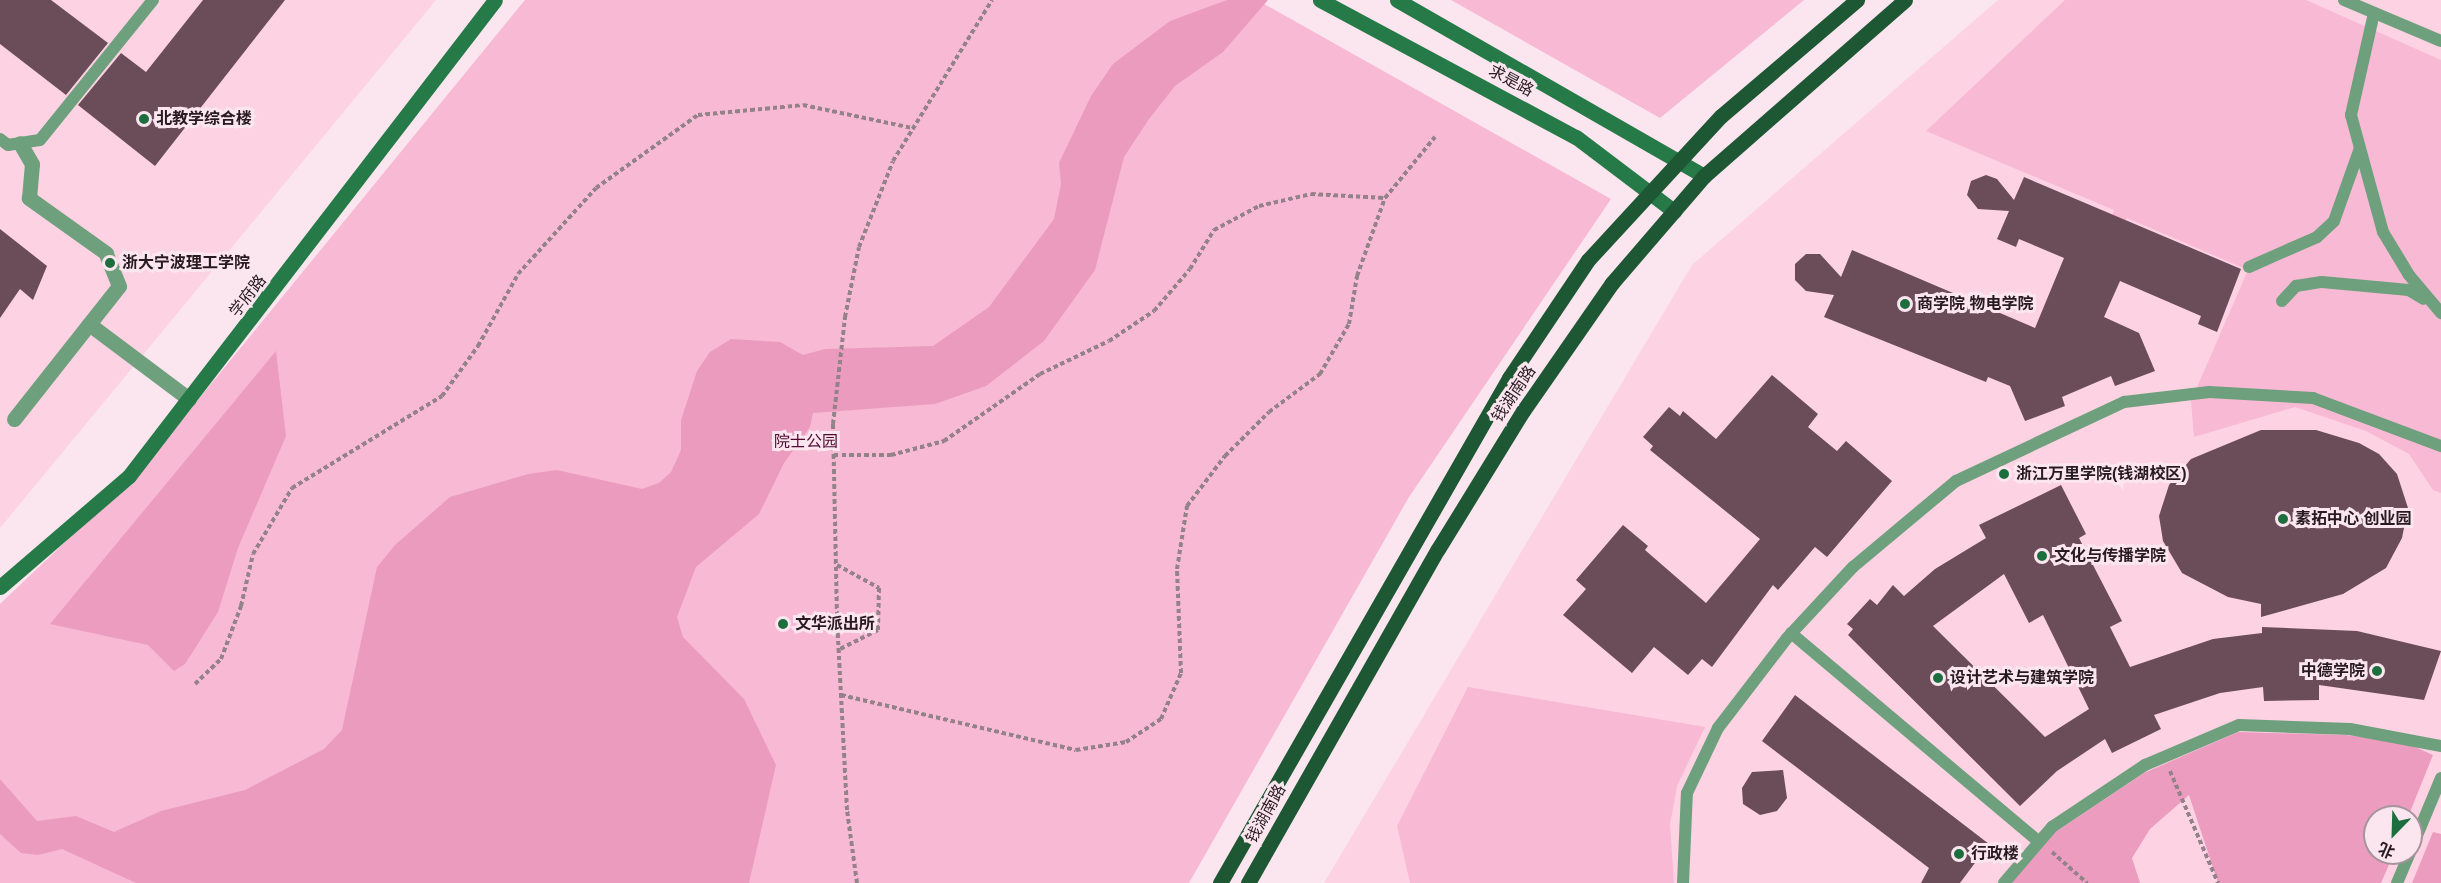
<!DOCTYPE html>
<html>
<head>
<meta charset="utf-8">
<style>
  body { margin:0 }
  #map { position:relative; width:2441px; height:883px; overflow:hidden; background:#fbe5ee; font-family:Helvetica,"Noto Sans SC",sans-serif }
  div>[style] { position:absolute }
  .built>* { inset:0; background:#fdd2e3 }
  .green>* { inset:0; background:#f8b9d4 }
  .forest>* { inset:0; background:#eb9cbf }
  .water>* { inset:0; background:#eb9cbe }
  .building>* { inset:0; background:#6a4d59 }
  .path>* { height:4px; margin-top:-2px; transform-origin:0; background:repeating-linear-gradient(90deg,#938289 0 4.5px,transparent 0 7.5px) }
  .lane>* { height:12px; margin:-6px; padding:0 6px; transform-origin:6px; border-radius:6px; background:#6ea07d }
  .street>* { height:15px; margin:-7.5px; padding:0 7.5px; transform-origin:7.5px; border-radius:7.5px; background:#6ea07d }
  .secondary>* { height:15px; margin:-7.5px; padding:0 7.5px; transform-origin:7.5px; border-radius:7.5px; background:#267a48 }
  .primary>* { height:15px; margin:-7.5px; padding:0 7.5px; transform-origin:7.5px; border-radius:7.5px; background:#1e5734 }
  .dots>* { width:16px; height:16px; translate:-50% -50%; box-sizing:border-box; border:3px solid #fbe5ee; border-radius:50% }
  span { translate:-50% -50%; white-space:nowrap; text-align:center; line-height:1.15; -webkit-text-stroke:6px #fbe5ee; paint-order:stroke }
  .street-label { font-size:16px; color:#271b20 }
  .poi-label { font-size:16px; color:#271b20; font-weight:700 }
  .left { translate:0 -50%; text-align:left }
  .right { translate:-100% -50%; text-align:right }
  .park-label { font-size:16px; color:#510b32 }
  .north { position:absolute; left:2363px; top:805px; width:60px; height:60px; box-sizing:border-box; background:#fbe5ee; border:2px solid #a6949c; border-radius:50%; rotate:203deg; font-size:16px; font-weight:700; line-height:24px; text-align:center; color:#271b20 }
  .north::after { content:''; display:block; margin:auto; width:21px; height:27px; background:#1d6e3f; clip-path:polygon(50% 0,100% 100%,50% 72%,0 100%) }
</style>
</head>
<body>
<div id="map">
  <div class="built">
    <div style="clip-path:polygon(0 0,436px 0,0 528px)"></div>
    <div style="clip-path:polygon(evenodd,1998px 0,2441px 0,2441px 883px,1324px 883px,1692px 265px,1998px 0,2375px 817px,2411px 817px,2411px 853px,2375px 853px,2375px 817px)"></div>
  </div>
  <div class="green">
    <div style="clip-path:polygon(525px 0,1257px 0,1611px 199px,1409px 497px,1189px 883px,0 883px,0 604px,140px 471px)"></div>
    <div style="clip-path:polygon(1451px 0,1804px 0,1660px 118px)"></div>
    <div style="clip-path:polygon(2065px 0,2306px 0,2441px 60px,2441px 493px,2433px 490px,2409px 454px,2366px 431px,2295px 407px,2194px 437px,2191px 401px,2248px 270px,2127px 218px,2121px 232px,2108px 226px,2114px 210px,1926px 131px)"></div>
    <div style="clip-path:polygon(1468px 687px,1705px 727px,1677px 786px,1670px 825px,1674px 883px,1410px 883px,1397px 826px)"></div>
  </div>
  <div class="forest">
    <div style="clip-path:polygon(276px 351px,286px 436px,238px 548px,218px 612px,185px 664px,174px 671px,148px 645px,50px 624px)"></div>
    <div style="clip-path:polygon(2238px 732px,2346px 735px,2404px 742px,2433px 755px,2408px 817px,2375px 817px,2375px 853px,2394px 853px,2381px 883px,2218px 883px,2189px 795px,2150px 829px,2132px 858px,2140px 883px,2010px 883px,2054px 833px,2144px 773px)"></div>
    <div style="clip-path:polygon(2433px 832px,2441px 834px,2441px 883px,2412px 883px)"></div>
  </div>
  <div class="water">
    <div style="clip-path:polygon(1227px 0,1268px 0,1223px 52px,1175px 86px,1149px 119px,1124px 157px,1095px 270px,1044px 341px,986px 386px,935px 404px,813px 413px,810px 427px,784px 463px,759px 514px,696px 567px,677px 617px,683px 637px,744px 699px,776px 765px,749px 883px,136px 883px,62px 849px,38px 855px,21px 853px,0 834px,0 779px,37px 821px,76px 816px,114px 832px,161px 811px,245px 790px,324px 749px,342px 730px,377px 567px,395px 545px,450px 497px,528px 474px,557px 470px,642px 489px,659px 483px,671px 472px,681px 450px,681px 420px,697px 371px,710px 352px,731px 339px,780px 342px,803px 355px,825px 349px,933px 346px,989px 307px,1054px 219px,1061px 184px,1059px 163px,1091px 96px,1113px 64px,1170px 21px)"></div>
  </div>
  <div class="building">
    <div style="clip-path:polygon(0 0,51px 0,108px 43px,66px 95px,0 44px)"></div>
    <div style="clip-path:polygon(203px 0,285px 0,155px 166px,78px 105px,121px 53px,146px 72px)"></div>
    <div style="clip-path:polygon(1986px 175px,1997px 179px,2014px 200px,2024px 177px,2241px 269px,2217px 332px,2198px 324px,2201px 316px,2120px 281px,2104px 317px,2139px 333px,2155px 371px,2115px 386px,2111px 376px,2062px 397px,2065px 406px,2025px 421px,2010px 386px,1988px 377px,1986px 382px,1824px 317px,1834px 295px,1806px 291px,1795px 280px,1795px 264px,1806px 254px,1820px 254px,1841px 277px,1852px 250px,2035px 328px,2064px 258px,2019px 239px,2016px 247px,1997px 239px,2009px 211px,1978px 209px,1967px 195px,1971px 181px)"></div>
    <div style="clip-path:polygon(0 229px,47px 266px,33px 300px,20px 289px,0 318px)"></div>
    <div style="clip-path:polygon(1772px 375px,1818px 414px,1808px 427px,1837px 451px,1846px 441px,1892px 481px,1827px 557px,1815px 547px,1778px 590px,1773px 585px,1712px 667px,1702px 659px,1688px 675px,1654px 647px,1632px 673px,1563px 615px,1586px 589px,1576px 580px,1623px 525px,1648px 546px,1645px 550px,1706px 603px,1760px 539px,1650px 450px,1653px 446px,1643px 437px,1669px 407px,1680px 416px,1683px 411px,1716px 439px)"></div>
    <div style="clip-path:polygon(2261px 430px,2316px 430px,2359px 443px,2379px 454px,2397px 474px,2408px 508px,2402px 538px,2386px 568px,2343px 594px,2261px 617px,2261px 604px,2228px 597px,2182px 573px,2163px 541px,2159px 516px,2169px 485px,2191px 459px)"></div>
    <div style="clip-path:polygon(evenodd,2061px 485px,2086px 534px,2079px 538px,2122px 621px,2110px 627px,2130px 667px,2213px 639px,2262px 633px,2262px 627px,2357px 631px,2441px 651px,2424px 700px,2319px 685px,2319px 700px,2264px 701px,2263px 687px,2220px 693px,2154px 715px,2161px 729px,2112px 753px,2105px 739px,2057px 771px,2020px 806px,1848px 635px,1853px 629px,1847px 624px,1870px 599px,1877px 605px,1893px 585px,1904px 596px,1935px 569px,1986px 538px,1979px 525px,2061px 485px,2004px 574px,2029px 623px,2043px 615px,2089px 709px,2045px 737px,1933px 626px,2004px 574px)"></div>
    <div style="clip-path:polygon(1795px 695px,1989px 844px,1960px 883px,1921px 883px,1929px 868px,1762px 741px)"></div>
    <div style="clip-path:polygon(1783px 770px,1787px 798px,1777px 811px,1760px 815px,1743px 804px,1742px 788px,1752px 772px)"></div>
  </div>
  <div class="path">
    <div style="left:834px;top:455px;width:57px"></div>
    <div style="left:891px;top:455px;width:55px;rotate:-14.8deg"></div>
    <div style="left:944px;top:441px;width:117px;rotate:-34.9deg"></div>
    <div style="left:1040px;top:374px;width:76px;rotate:-25.6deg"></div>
    <div style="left:1109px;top:341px;width:54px;rotate:-33.7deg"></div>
    <div style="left:1154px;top:311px;width:55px;rotate:-49.4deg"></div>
    <div style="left:1190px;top:269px;width:46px;rotate:-58.4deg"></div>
    <div style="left:1214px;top:230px;width:51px;rotate:-28.1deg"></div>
    <div style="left:1259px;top:206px;width:53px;rotate:-13deg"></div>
    <div style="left:1311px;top:194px;width:74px;rotate:3.1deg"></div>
    <div style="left:1385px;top:198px;width:79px;rotate:-50.7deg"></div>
    <div style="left:837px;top:565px;width:48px;rotate:28.7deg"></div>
    <div style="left:879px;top:588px;width:42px;rotate:91.4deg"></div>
    <div style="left:878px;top:630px;width:45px;rotate:153.4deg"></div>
    <div style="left:195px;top:684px;width:36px;rotate:-44deg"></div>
    <div style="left:221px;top:659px;width:57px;rotate:-69.3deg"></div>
    <div style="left:241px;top:606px;width:53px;rotate:-77deg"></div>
    <div style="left:253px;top:554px;width:77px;rotate:-59.4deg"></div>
    <div style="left:292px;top:488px;width:176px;rotate:-31.5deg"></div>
    <div style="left:442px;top:396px;width:62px;rotate:-54.2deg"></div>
    <div style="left:478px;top:346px;width:82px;rotate:-60.9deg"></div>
    <div style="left:518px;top:274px;width:116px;rotate:-47.8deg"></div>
    <div style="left:596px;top:188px;width:125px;rotate:-35.6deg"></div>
    <div style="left:698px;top:115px;width:105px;rotate:-5.4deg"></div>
    <div style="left:803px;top:105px;width:111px;rotate:11.9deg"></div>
    <div style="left:841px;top:695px;width:241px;rotate:13.2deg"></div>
    <div style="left:1076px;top:750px;width:51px;rotate:-9.1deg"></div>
    <div style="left:1126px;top:742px;width:42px;rotate:-33.3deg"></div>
    <div style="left:1161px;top:719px;width:50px;rotate:-66.5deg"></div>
    <div style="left:1181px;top:673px;width:104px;rotate:-92.2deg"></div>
    <div style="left:1177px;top:569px;width:64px;rotate:-81deg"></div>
    <div style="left:1187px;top:506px;width:63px;rotate:-52.8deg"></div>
    <div style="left:1225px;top:456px;width:62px;rotate:-45deg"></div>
    <div style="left:1269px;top:412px;width:64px;rotate:-36.7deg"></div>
    <div style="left:1320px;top:374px;width:58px;rotate:-59.9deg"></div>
    <div style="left:1349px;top:324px;width:49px;rotate:-80.5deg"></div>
    <div style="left:1357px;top:276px;width:83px;rotate:-70.3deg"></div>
    <div style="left:2170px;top:771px;width:122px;rotate:66.8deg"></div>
    <div style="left:2052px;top:852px;width:47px;rotate:41.5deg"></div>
    <div style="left:857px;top:883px;width:74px;rotate:-97.8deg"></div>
    <div style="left:847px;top:810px;width:194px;rotate:-93deg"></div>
    <div style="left:837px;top:616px;width:192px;rotate:-91.2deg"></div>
    <div style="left:833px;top:424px;width:108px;rotate:-83.6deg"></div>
    <div style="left:845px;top:317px;width:71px;rotate:-78.7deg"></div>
    <div style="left:859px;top:247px;width:92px;rotate:-68.4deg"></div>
    <div style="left:893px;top:161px;width:189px;rotate:-58.4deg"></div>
  </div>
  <div class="lane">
    <div style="left:2344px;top:0;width:105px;rotate:22.9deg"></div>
    <div style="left:2374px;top:13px;width:105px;rotate:102.7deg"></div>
    <div style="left:2351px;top:115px;width:121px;rotate:74.7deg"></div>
    <div style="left:2383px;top:232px;width:50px;rotate:58.8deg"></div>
    <div style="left:2409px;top:275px;width:50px;rotate:49.9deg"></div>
    <div style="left:0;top:139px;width:10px;rotate:37deg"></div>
    <div style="left:8px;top:145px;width:32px;rotate:-9deg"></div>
    <div style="left:40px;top:140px;width:180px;rotate:-51.1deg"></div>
    <div style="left:2249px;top:267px;width:74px;rotate:-23.8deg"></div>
    <div style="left:2317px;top:237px;width:23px;rotate:-43deg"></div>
    <div style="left:2334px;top:221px;width:77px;rotate:-70.4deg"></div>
    <div style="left:2282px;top:301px;width:21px;rotate:-47deg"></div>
    <div style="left:2296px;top:286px;width:26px;rotate:-9deg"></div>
    <div style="left:2322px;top:282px;width:87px;rotate:5.3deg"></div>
    <div style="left:2409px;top:290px;width:17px;rotate:31deg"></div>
    <div style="left:1791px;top:633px;width:324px;rotate:40.1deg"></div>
    <div style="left:2411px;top:850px;width:78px;rotate:-67.4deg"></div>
    <div style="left:1683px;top:883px;width:90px;rotate:-87.5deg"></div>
    <div style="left:1687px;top:793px;width:72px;rotate:-64.5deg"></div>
    <div style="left:1718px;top:728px;width:113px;rotate:-52.5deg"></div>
    <div style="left:1787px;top:638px;width:97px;rotate:-47.1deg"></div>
    <div style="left:1853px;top:567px;width:134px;rotate:-39.9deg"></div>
    <div style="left:1956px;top:481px;width:186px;rotate:-25.2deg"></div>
    <div style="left:2124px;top:402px;width:86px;rotate:-6.7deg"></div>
    <div style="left:2209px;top:392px;width:104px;rotate:3.3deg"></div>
    <div style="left:2313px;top:398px;width:137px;rotate:20.6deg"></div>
    <div style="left:2004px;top:883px;width:74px;rotate:-49.4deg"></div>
    <div style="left:2052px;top:827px;width:112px;rotate:-33.7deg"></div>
    <div style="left:2145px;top:765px;width:102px;rotate:-23.1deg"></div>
    <div style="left:2239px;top:725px;width:111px;rotate:2.1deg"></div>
    <div style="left:2350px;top:729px;width:93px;rotate:10.6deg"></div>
    <div style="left:2397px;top:883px;width:33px;rotate:-67deg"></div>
  </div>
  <div class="street">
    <div style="left:89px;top:324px;width:125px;rotate:36.9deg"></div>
    <div style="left:14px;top:419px;width:169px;rotate:-51.7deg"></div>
    <div style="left:119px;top:286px;width:35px;rotate:-112deg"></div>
    <div style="left:106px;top:253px;width:95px;rotate:-144.5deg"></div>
    <div style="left:29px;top:198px;width:34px;rotate:-85deg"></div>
    <div style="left:32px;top:164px;width:24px;rotate:-120deg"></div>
  </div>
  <div class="secondary">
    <div style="left:1320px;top:0;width:290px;rotate:28.2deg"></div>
    <div style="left:1576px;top:137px;width:123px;rotate:37.1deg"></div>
    <div style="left:1397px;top:0;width:354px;rotate:29.8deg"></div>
    <div style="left:0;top:587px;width:170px;rotate:-40.7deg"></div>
    <div style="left:129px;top:476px;width:600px;rotate:-52.44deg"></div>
  </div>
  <div class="primary">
    <div style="left:1220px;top:883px;width:582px;rotate:-60.22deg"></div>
    <div style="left:1509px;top:378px;width:142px;rotate:-56.2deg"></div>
    <div style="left:1588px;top:260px;width:196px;rotate:-47.3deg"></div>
    <div style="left:1721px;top:116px;width:179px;rotate:-40.5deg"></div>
    <div style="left:1248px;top:883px;width:384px;rotate:-60.4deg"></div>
    <div style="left:1438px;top:549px;width:162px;rotate:-58.4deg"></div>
    <div style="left:1523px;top:411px;width:156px;rotate:-55.2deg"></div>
    <div style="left:1612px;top:283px;width:141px;rotate:-49.3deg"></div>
    <div style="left:1704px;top:176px;width:267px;rotate:-41.2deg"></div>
  </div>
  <div class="dots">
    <div style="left:144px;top:119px;background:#1d6e3f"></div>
    <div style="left:110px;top:263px;background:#1d6e3f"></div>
    <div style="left:1905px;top:304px;background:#1d6e3f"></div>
    <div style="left:2004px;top:474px;background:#1d6e3f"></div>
    <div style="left:2283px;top:519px;background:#1d6e3f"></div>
    <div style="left:2042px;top:556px;background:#1d6e3f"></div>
    <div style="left:783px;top:624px;background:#1d6e3f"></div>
    <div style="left:2377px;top:671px;background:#1d6e3f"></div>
    <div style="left:1938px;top:678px;background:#1d6e3f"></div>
    <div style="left:1959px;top:854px;background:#1d6e3f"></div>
  </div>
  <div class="street-label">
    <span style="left:1511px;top:81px;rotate:28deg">求是路</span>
    <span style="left:248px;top:296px;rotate:-52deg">学府路</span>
    <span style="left:1514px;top:394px;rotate:-56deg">钱湖南路</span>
    <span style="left:1266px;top:814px;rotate:-61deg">钱湖南路</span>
  </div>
  <div class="poi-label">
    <span class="left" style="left:156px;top:119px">北教学综合楼</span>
    <span class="left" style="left:122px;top:263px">浙大宁波理工学院</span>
    <span class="left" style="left:1917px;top:304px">商学院 物电学院</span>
    <span class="left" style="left:2016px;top:474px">浙江万里学院(钱湖校区)</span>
    <span class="left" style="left:2295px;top:519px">素拓中心 创业园</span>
    <span class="left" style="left:2054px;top:556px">文化与传播学院</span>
    <span class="left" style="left:795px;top:624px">文华派出所</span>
    <span class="right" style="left:2365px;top:671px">中德学院</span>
    <span class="left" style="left:1950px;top:678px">设计艺术与建筑学院</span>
    <span class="left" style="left:1971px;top:854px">行政楼</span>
  </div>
  <div class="park-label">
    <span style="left:806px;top:442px">院士公园</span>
  </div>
  <div class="north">北</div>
</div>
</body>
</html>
